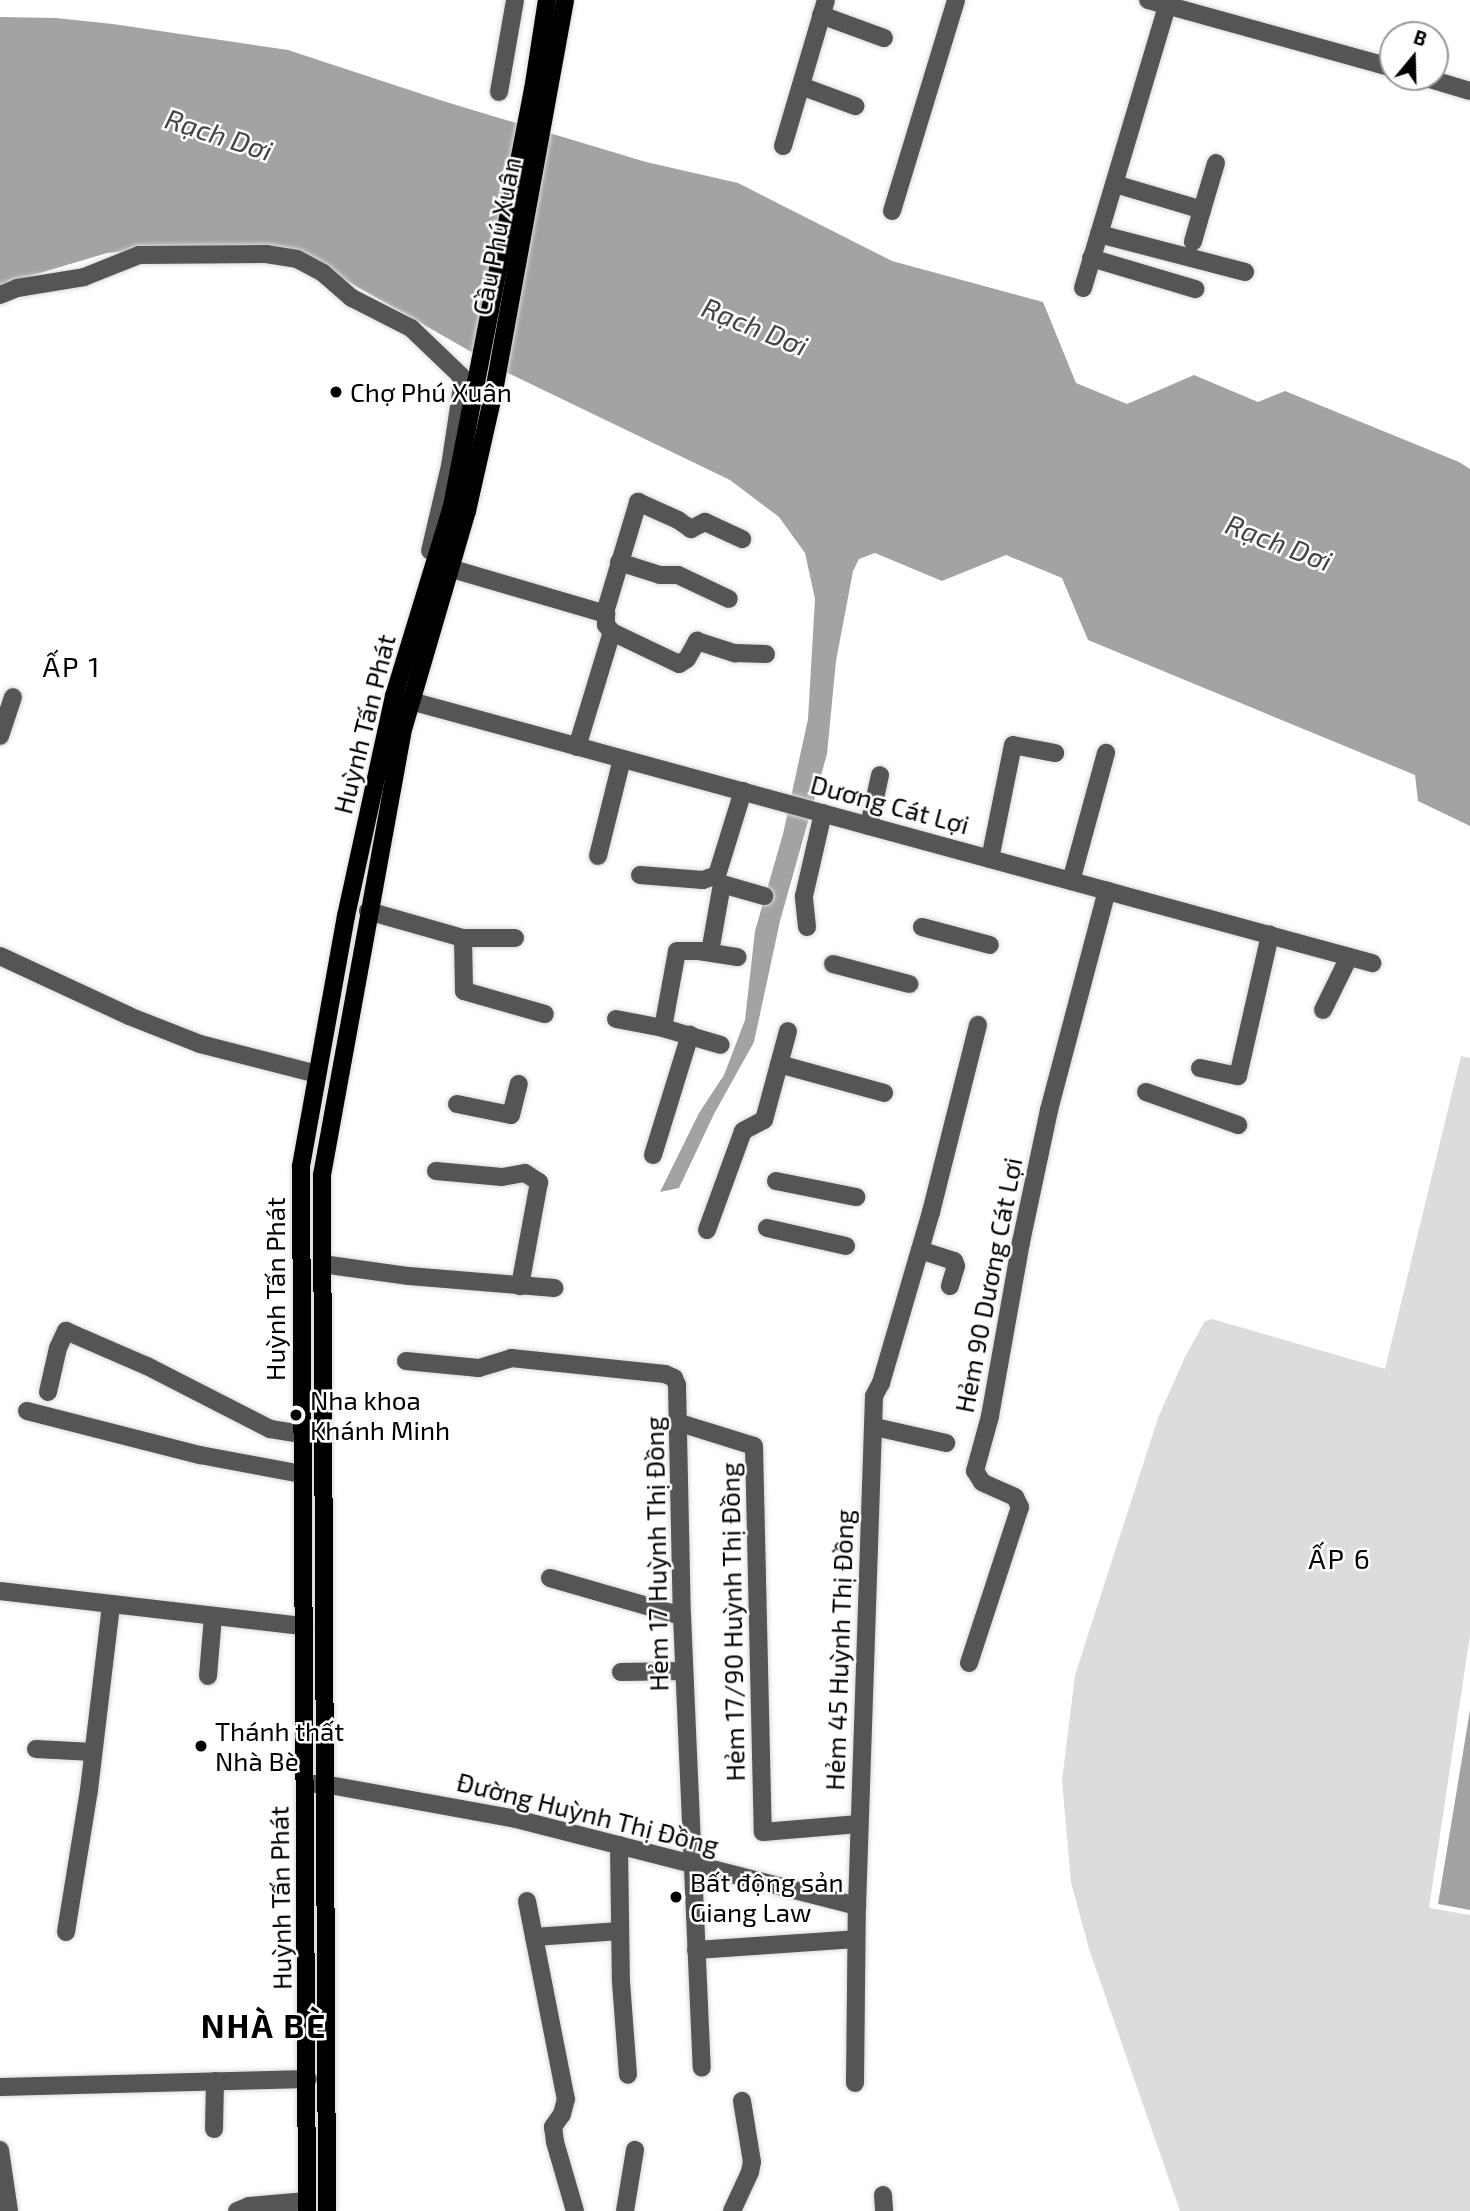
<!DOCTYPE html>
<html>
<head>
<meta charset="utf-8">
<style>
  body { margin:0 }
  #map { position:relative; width:1470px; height:2211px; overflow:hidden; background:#fff; font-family:"Exo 2",sans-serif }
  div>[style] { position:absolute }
  .green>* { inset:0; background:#dcdcdc }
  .water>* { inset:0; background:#a3a3a3 }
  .roads { filter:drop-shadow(0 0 2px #dbdbdb) drop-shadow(0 0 2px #dbdbdb) }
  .minor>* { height:18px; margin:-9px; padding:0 9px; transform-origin:9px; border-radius:9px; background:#555 }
  .major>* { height:18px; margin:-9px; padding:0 9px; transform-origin:9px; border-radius:9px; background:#000 }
  .dots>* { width:19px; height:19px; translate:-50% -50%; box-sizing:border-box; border:4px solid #fff; border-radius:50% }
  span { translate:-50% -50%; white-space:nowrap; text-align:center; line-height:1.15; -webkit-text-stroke:5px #fff; paint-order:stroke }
  .street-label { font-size:26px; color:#000 }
  .poi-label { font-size:26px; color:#000 }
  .left { translate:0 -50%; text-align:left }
  .water-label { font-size:28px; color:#444; font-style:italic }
  .neighbourhood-label { font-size:28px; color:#000; letter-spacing:2px }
  .district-label { font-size:33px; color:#000; font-weight:700; letter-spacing:2px }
  .north { position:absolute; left:1379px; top:21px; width:70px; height:70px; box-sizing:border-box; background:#fff; border:2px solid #999; border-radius:50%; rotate:19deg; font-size:19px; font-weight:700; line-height:28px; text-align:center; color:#000 }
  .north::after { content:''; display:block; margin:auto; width:24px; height:32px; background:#000; clip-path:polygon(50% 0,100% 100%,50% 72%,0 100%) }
</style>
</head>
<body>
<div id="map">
  <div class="green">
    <div style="clip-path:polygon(1461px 1056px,1470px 1058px,1470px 1635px,1429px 1908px,1470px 1915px,1470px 2211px,1180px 2211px,1089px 1949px,1071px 1882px,1062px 1781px,1075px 1675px,1158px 1418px,1185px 1357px,1205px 1321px,1212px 1319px,1385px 1369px)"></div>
  </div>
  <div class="water">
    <div style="clip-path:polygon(0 17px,56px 18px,113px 24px,288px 50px,443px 101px,646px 162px,738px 183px,892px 261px,1043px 302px,1076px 383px,1127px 404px,1194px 375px,1258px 402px,1285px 391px,1459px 462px,1470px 469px,1470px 826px,1418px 801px,1415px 775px,1088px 640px,1062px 578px,1006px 555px,942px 581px,875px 553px,859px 559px,853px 571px,836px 661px,827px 754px,780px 921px,754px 1042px,714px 1114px,679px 1188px,660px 1192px,699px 1113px,724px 1075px,745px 1020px,755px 931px,783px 834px,808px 719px,815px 599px,805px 553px,779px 517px,730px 480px,510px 374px,305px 257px,253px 247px,179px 246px,107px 253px,0 285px)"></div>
    <div style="clip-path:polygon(1470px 1710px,1470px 1910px,1438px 1904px)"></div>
  </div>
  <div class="roads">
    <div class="minor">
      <div style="left:1148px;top:0;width:254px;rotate:15.5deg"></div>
      <div style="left:821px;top:15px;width:67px;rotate:20.1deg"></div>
      <div style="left:1423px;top:77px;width:49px;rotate:16.6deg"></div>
      <div style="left:801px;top:86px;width:58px;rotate:20.3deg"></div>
      <div style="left:499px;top:92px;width:93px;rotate:-80.1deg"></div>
      <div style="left:783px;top:146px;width:152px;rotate:-73.6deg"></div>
      <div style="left:1115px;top:184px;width:91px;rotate:16.6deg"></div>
      <div style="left:1202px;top:210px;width:33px;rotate:106deg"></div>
      <div style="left:1202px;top:210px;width:49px;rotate:-73.4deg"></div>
      <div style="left:892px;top:211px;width:220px;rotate:-73.1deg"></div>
      <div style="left:1099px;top:234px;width:151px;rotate:14.6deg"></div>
      <div style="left:1091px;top:258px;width:109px;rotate:16.6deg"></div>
      <div style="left:1083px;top:288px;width:294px;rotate:-73.4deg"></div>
      <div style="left:0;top:295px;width:18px;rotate:-22deg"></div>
      <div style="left:17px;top:288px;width:68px;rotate:-9.3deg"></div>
      <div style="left:84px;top:277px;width:59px;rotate:-21.8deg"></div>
      <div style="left:139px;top:255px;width:127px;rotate:-0.5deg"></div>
      <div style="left:266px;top:254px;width:31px;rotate:9deg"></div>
      <div style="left:297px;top:259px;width:30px;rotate:28deg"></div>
      <div style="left:323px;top:273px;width:38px;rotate:41deg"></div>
      <div style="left:352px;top:298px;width:66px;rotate:27deg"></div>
      <div style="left:411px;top:328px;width:69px;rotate:43.8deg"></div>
      <div style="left:461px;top:376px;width:11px;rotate:85deg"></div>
      <div style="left:462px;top:387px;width:80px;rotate:98.6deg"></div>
      <div style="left:450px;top:466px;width:87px;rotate:103.2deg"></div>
      <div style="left:619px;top:562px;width:43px;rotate:17.6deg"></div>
      <div style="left:660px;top:575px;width:18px"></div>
      <div style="left:678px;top:575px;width:56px;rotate:25.2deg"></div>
      <div style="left:449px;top:568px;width:164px;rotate:16.3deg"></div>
      <div style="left:612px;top:632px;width:74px;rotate:25.5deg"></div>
      <div style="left:679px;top:664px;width:9px;rotate:-32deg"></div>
      <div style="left:687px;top:659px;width:21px;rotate:-61deg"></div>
      <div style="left:697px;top:641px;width:40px;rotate:18deg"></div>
      <div style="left:735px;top:653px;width:31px;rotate:2deg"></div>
      <div style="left:396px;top:697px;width:1012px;rotate:15.25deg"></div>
      <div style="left:0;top:736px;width:41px;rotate:-71.6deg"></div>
      <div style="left:577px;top:747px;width:120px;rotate:-73.1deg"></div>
      <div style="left:612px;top:632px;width:9px;rotate:-131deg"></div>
      <div style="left:606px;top:625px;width:16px;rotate:-90deg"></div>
      <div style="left:606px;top:609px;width:112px;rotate:-73.3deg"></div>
      <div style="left:638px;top:502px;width:44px;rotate:24.2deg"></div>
      <div style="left:678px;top:520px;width:16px;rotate:35deg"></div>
      <div style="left:691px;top:529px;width:16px;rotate:-27deg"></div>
      <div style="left:705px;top:522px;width:41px;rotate:24.7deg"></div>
      <div style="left:869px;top:826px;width:52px;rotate:-77.8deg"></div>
      <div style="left:598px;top:856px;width:100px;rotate:-76.1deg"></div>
      <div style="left:990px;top:859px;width:116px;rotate:-78.6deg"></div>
      <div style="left:1013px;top:745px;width:43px;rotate:10.8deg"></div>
      <div style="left:640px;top:875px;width:63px;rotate:4.5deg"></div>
      <div style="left:703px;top:880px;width:15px;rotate:-20deg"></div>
      <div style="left:717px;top:875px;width:88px;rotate:-72.8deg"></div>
      <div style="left:1071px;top:881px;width:133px;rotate:-74.7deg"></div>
      <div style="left:368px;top:911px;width:99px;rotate:15.9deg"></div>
      <div style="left:463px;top:938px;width:53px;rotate:88.9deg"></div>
      <div style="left:464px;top:991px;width:84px;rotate:15.9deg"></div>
      <div style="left:807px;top:927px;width:31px;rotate:-96deg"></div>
      <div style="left:804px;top:896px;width:85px;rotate:-77.1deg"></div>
      <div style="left:922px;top:927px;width:70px;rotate:14.8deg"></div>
      <div style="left:463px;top:938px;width:52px"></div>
      <div style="left:710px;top:952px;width:69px;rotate:-80deg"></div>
      <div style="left:722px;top:884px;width:44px;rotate:15.9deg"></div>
      <div style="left:0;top:956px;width:142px;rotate:24.9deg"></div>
      <div style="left:129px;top:1016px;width:76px;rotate:21.5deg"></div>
      <div style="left:200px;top:1044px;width:121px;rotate:14.4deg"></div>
      <div style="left:833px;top:964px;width:79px;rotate:14.7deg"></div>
      <div style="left:1323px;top:1010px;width:59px;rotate:-63.9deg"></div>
      <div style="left:616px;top:1019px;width:48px;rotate:10.8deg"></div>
      <div style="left:663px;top:1028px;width:60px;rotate:16.3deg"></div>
      <div style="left:663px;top:1028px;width:78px;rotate:-79.7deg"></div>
      <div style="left:677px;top:951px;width:22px"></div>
      <div style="left:699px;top:951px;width:39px;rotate:9deg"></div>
      <div style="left:779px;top:1064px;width:109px;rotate:15.4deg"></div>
      <div style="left:1200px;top:1068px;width:39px;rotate:12deg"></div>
      <div style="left:1238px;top:1076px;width:145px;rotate:-77.2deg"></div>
      <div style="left:1146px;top:1092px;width:98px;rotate:19.7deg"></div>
      <div style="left:457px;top:1104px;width:55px;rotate:11.5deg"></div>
      <div style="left:511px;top:1115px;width:32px;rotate:-76deg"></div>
      <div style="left:653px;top:1155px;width:126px;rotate:-72.9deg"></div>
      <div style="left:436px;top:1171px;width:66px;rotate:5.2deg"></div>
      <div style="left:502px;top:1177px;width:23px;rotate:-10deg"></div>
      <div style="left:525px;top:1173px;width:17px;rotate:33deg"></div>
      <div style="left:539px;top:1182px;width:106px;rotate:100.4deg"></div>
      <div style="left:776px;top:1181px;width:82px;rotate:11.3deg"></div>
      <div style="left:767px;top:1228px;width:81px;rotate:12.8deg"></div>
      <div style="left:707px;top:1230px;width:105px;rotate:-70deg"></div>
      <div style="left:743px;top:1131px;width:24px;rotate:-28deg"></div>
      <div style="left:764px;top:1120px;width:92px;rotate:-74.9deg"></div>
      <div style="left:920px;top:1250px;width:36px;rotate:18deg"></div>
      <div style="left:954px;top:1261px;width:5px;rotate:68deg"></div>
      <div style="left:956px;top:1266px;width:21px;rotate:107deg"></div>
      <div style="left:322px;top:1264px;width:88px;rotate:7.9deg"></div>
      <div style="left:409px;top:1276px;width:146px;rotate:4.7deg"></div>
      <div style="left:406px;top:1361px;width:73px;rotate:5.5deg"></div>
      <div style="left:479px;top:1368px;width:34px;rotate:-17deg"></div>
      <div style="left:511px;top:1358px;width:155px;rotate:5.9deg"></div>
      <div style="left:665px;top:1374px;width:10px;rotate:24deg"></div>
      <div style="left:674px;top:1378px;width:8px;rotate:67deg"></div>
      <div style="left:677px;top:1385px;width:231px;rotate:88.8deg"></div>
      <div style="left:682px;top:1616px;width:452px;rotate:87.5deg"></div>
      <div style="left:48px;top:1392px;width:45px;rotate:-77.2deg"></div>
      <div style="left:58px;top:1348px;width:19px;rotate:-65deg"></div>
      <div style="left:66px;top:1331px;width:88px;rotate:23.4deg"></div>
      <div style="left:147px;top:1366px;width:138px;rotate:27.1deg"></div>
      <div style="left:270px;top:1429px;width:32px;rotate:9deg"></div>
      <div style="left:27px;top:1411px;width:179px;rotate:14.3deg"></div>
      <div style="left:200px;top:1455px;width:104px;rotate:10.6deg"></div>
      <div style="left:680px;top:1423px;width:77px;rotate:17.3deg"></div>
      <div style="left:754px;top:1446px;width:386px;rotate:88.7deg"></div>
      <div style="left:763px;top:1832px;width:96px;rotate:-4.8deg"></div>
      <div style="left:875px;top:1427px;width:73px;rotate:12.7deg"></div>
      <div style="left:550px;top:1578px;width:137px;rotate:16.1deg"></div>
      <div style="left:0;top:1591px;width:306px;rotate:6.6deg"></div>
      <div style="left:969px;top:1663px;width:164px;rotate:-71.9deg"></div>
      <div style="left:1020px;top:1507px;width:11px;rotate:-117deg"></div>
      <div style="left:1015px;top:1497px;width:36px;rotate:-156deg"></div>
      <div style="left:982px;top:1482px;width:13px;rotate:-122deg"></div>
      <div style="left:975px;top:1471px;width:57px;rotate:-74.7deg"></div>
      <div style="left:990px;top:1416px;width:177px;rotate:-79.9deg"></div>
      <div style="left:1021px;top:1242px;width:135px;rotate:-78deg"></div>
      <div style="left:1049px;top:1110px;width:227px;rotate:-75.2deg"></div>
      <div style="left:621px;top:1672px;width:63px;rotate:-0.9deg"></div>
      <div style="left:208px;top:1676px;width:60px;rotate:-85.2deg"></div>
      <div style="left:36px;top:1749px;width:57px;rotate:3deg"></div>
      <div style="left:305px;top:1784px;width:19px"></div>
      <div style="left:324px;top:1784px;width:195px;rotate:10.3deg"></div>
      <div style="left:516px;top:1819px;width:352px;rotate:14.3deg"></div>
      <div style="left:619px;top:1845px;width:137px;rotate:89.2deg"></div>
      <div style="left:621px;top:1982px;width:93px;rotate:85.7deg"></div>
      <div style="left:527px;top:1901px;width:202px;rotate:78.9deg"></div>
      <div style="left:566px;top:2099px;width:16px;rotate:105deg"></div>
      <div style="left:562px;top:2114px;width:16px;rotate:125deg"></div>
      <div style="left:553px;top:2127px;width:15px;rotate:82deg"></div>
      <div style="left:555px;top:2142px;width:72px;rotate:73.8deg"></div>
      <div style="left:66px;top:1932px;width:144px;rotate:-80.8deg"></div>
      <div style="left:89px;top:1790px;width:186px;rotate:-83.2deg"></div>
      <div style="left:534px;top:1937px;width:86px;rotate:-4deg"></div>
      <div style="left:696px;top:1950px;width:160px;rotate:-3.9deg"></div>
      <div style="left:855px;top:2083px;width:177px;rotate:-89.4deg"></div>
      <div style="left:857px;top:1906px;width:510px;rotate:-88.09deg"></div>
      <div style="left:874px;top:1396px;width:15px;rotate:-62deg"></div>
      <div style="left:881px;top:1383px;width:178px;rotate:-73.7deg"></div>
      <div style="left:931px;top:1212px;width:193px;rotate:-75.9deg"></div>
      <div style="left:0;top:2087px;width:308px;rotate:-1.5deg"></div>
      <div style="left:214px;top:2129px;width:48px;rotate:-88.8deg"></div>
      <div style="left:0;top:2150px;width:62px;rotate:81.6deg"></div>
      <div style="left:883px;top:2195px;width:16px;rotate:86deg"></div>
      <div style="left:237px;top:2211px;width:13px;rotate:-23deg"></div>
      <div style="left:249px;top:2206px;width:58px;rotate:-4.9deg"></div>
      <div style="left:625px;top:2211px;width:62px;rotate:-80.7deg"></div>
      <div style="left:732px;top:2211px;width:43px;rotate:-65.2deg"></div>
      <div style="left:750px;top:2172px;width:10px;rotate:-79deg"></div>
      <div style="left:752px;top:2162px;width:62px;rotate:-99.3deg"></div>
    </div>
    <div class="major">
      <div style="left:307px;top:2211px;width:1045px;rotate:-90.33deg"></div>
      <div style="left:301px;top:1166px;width:254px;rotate:-79.8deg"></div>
      <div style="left:346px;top:916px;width:225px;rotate:-77.7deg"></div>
      <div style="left:394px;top:696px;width:199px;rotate:-73deg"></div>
      <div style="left:452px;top:506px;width:424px;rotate:-79deg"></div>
      <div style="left:533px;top:90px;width:91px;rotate:-81.2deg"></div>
      <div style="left:327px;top:2211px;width:1036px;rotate:-90.28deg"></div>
      <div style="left:322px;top:1175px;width:456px;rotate:-79.7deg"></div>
      <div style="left:404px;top:726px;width:224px;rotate:-73.7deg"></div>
      <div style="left:467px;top:511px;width:123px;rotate:-77.3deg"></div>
      <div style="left:494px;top:391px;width:397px;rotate:-79.7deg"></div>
    </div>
  </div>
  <div class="dots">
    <div style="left:336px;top:392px;background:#000"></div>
    <div style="left:296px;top:1415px;background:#000"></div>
    <div style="left:201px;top:1746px;background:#000"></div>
    <div style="left:676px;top:1897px;background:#000"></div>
  </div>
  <div class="street-label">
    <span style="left:496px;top:236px;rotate:-79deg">Cầu Phú Xuân</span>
    <span style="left:364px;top:724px;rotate:-76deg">Huỳnh Tấn Phát</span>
    <span style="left:890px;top:804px;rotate:15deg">Dương Cát Lợi</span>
    <span style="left:988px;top:1285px;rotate:-79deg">Hẻm 90 Dương Cát Lợi</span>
    <span style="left:275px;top:1289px;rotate:-90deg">Huỳnh Tấn Phát</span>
    <span style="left:656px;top:1554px;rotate:-91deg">Hẻm 17 Huỳnh Thị Đồng</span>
    <span style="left:732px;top:1622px;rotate:-91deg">Hẻm 17/90 Huỳnh Thị Đồng</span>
    <span style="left:839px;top:1650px;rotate:-88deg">Hẻm 45 Huỳnh Thị Đồng</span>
    <span style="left:588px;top:1813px;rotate:14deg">Đường Huỳnh Thị Đồng</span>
    <span style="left:280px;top:1898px;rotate:-91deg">Huỳnh Tấn Phát</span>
  </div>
  <div class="poi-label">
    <span class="left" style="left:350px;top:392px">Chợ Phú Xuân</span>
    <span class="left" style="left:310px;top:1415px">Nha khoa<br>Khánh Minh</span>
    <span class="left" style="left:215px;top:1746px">Thánh thất<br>Nhà Bè</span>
    <span class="left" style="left:690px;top:1897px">Bất động sản<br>Giang Law</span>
  </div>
  <div class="water-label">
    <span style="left:219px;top:134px;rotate:18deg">Rạch Dơi</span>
    <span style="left:755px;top:326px;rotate:22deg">Rạch Dơi</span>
    <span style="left:1279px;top:542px;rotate:21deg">Rạch Dơi</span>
  </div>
  <div class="neighbourhood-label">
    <span style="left:72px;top:666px">ẤP 1</span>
    <span style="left:1340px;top:1558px">ẤP 6</span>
  </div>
  <div class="district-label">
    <span style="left:264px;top:2026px">NHÀ BÈ</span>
  </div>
  <div class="north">B</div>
</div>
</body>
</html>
